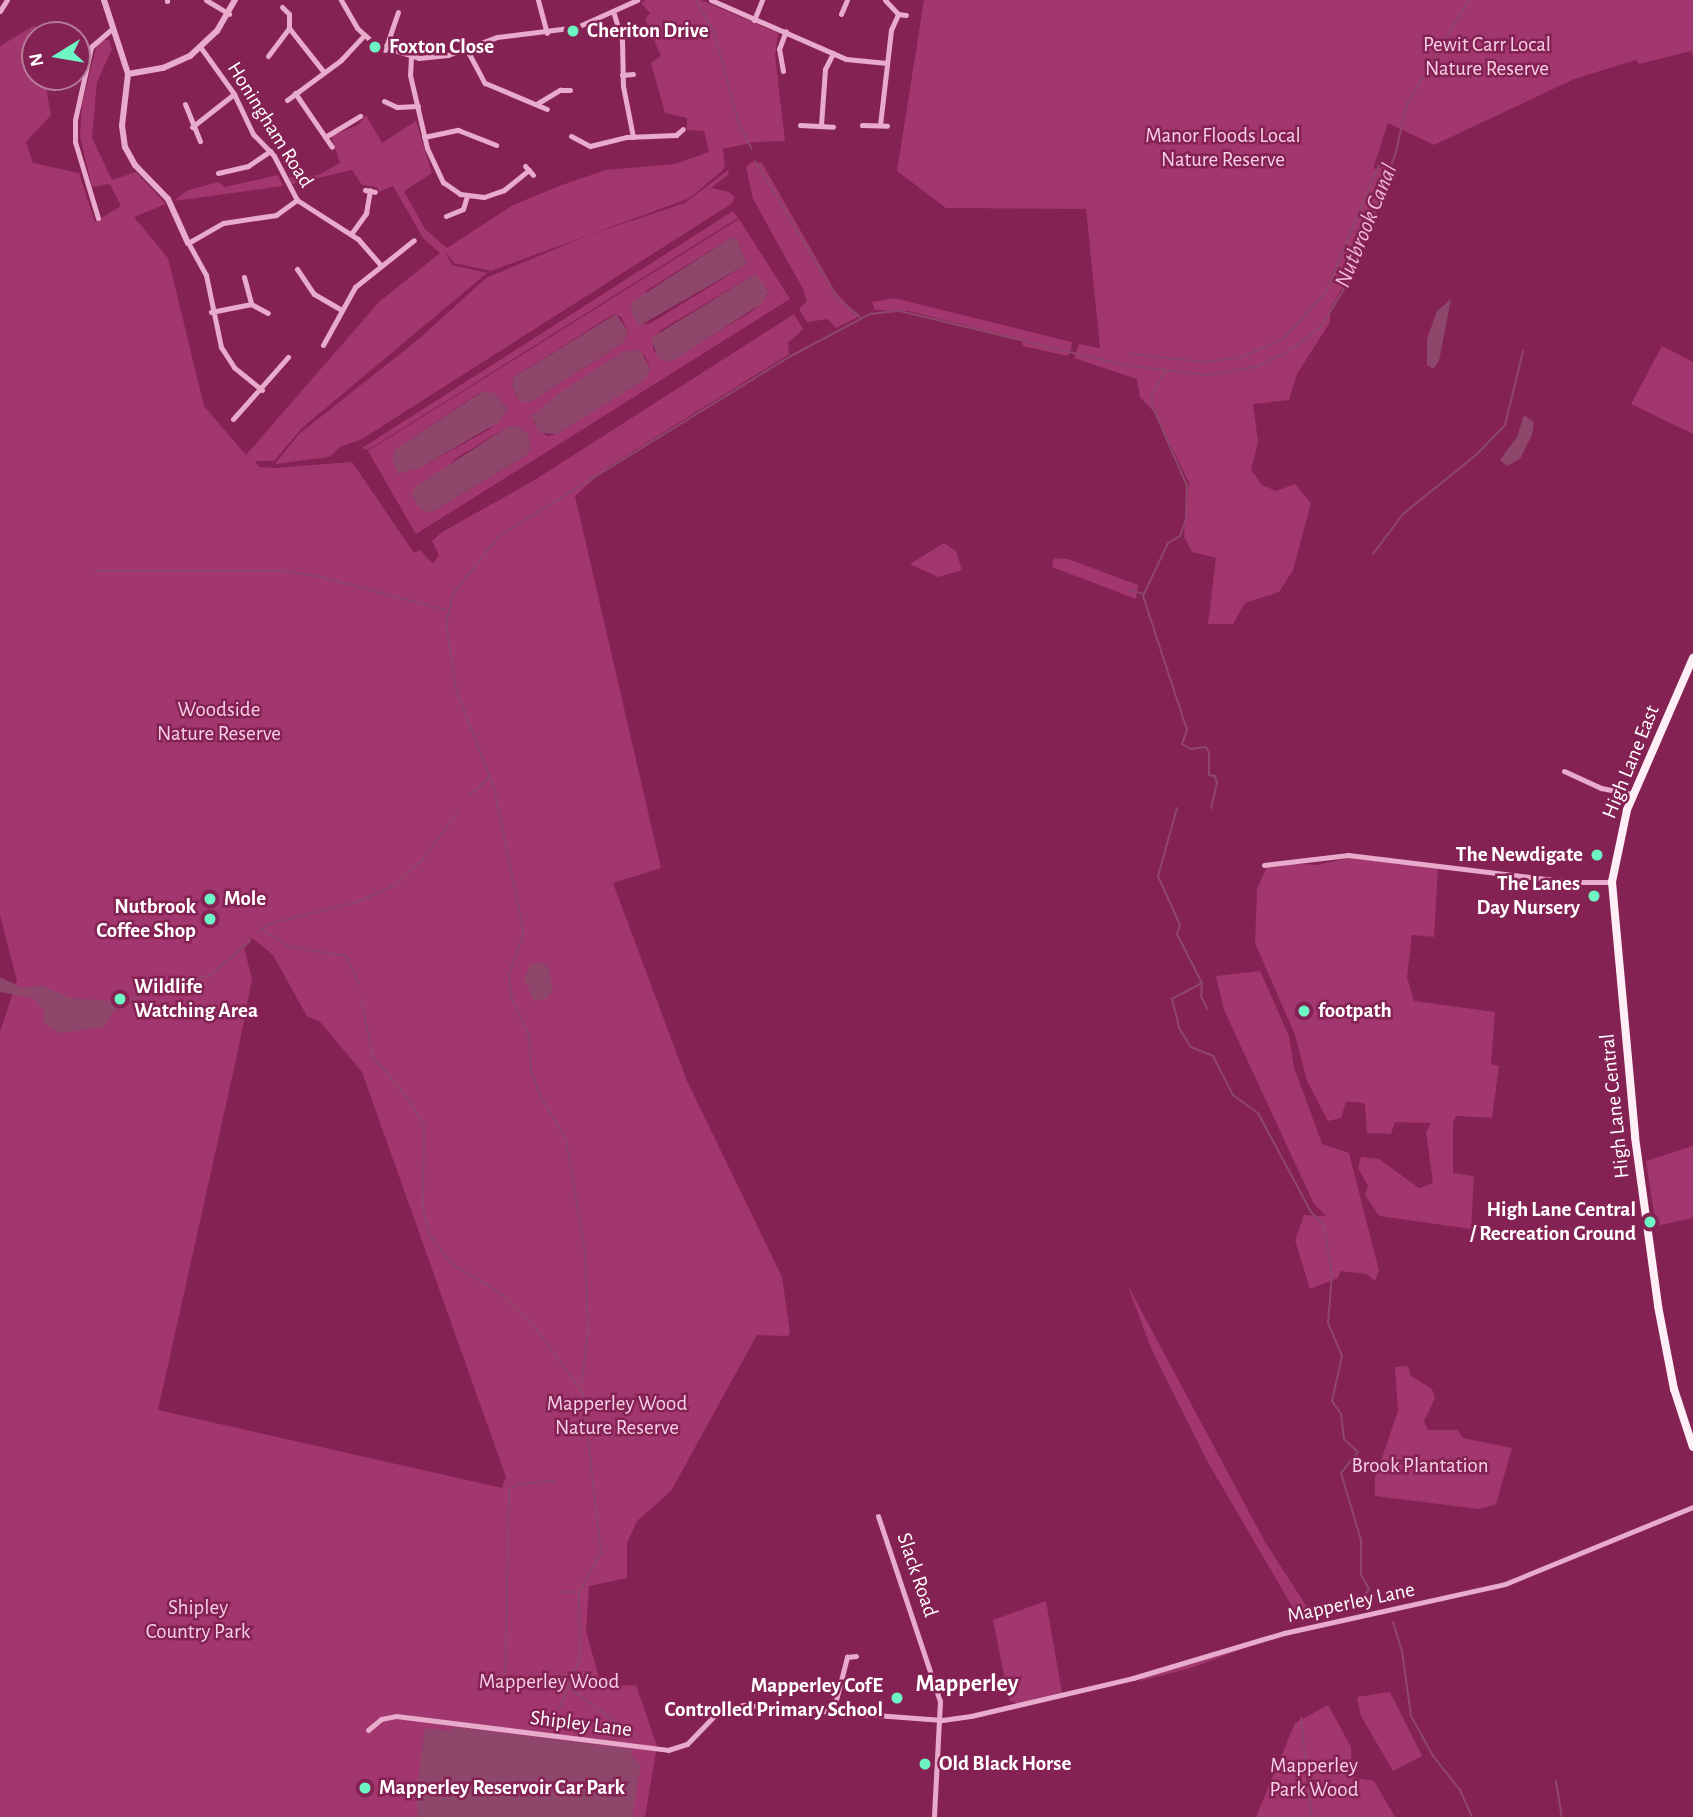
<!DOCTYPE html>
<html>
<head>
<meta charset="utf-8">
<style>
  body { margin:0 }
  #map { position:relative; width:1693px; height:1817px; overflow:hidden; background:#852254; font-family:"Alegreya Sans",sans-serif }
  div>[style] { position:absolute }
  .green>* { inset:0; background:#a2366e }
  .water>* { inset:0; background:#8e476b }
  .stream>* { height:2px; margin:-1px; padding:0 1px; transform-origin:1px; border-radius:1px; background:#8e476b }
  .minor>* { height:5px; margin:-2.5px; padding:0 2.5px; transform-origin:2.5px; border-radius:2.5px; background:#e9abcb }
  .tertiary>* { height:6px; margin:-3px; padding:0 3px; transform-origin:3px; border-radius:3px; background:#e9abcb }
  .primary>* { height:8px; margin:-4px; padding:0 4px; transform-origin:4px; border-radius:4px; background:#feeef5 }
  .dots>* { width:19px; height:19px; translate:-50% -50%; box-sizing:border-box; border:4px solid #852254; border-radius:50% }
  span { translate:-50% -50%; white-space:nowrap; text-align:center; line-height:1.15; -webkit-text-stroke:5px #852254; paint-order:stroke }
  .poi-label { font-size:21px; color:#fff; font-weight:700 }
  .left { translate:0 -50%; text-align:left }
  .right { translate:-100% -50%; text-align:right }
  .park-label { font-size:21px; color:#f7cfe4 }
  .street-label { font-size:21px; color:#fff }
  .water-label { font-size:23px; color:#f0b7d5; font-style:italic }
  .quarter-label { font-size:24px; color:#fff; font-weight:700 }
  .north { position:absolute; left:21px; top:21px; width:70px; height:70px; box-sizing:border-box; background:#852254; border:2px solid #b67a98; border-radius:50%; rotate:259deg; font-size:19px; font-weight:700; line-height:28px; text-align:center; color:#fff }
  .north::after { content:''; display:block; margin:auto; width:24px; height:32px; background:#6df5c4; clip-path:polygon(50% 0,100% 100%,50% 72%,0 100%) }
</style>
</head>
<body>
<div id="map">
  <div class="green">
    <div style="clip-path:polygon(evenodd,646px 0,701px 0,778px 33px,775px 56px,785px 141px,754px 142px,723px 149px,725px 168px,690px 198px,491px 271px,454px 263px,444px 250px,452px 265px,487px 273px,302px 428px,274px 461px,255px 461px,259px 467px,274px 468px,352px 462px,414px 553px,420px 550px,433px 564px,439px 555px,432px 541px,442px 532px,533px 481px,794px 314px,803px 329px,788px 343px,789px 354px,605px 469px,575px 496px,661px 868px,613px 883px,687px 1081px,782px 1277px,790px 1332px,788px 1336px,757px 1335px,671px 1491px,637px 1521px,627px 1543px,627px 1578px,589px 1586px,586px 1631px,599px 1678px,611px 1686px,636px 1685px,657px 1746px,645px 1817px,0 1817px,0 1032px,17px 981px,0 915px,0 46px,35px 25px,35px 77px,44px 77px,51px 115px,26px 142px,33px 163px,79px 173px,95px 222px,121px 206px,110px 184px,92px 187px,80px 137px,82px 103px,96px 48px,101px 40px,109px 40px,112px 49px,97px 82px,92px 138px,112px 180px,136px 172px,166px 204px,134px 217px,168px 258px,204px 406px,246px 455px,379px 302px,440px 253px,423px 238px,393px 186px,379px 192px,377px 187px,362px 185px,352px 170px,292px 184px,289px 177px,318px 175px,340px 163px,331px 136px,358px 125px,366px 115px,382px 143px,416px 121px,432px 173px,404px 191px,425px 229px,447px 248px,513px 205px,562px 185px,606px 170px,675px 164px,709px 152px,704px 131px,687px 130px,687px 118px,665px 113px,651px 63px,661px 56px,645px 19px,650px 13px,641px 3px,646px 0,252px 938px,273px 955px,307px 1016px,320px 1022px,362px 1072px,506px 1477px,502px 1488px,158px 1410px,239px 1046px,252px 979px,244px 948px,252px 938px)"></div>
    <div style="clip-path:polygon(924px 0,1693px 0,1693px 56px,1691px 51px,1639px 64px,1636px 60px,1574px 79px,1434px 145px,1388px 123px,1373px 169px,1391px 165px,1355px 266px,1330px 309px,1330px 322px,1297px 374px,1289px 400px,1253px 404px,1258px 442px,1251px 470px,1262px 485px,1276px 491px,1295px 484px,1311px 503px,1293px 570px,1279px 592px,1245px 603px,1233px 624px,1208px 624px,1216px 558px,1192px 552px,1184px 537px,1189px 483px,1156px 414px,1140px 397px,1137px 379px,1074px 358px,1079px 344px,1100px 348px,1086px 209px,946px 208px,897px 171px)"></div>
    <div style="clip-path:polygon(752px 162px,762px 163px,835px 291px,858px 317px,836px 328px,828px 319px,807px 322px,799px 309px,807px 301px,804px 291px,753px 199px,746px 167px)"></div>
    <div style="clip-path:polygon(728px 170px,729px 174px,711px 188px,729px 192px,735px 197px,731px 204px,362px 439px,340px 447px,329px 457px,275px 464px,299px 434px,420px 338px,486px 278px,589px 235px,685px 203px)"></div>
    <div style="clip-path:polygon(278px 175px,283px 186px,174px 201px,188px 190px,219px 182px,225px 187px)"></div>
    <div style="clip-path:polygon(733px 211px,738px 218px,368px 450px,362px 448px)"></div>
    <div style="clip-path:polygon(evenodd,739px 219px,790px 299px,416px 534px,368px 451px,739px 219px,730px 238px,737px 239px,747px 264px,649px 324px,640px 324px,646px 291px,730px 238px,739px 219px,755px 274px,769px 294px,751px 312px,668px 362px,653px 350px,653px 338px,661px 330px,755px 274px,739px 219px,614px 314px,621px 317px,628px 331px,623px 343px,531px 402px,518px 399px,512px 387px,514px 377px,614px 314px,739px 219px,634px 350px,645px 356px,650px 367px,643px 381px,553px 435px,547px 436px,534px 424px,533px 419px,604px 365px,634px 350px,739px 219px,479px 393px,503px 402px,506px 409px,490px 429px,420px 468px,399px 472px,396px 449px,479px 393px,739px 219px,509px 426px,528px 434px,531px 448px,526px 456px,434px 511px,423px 511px,414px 496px,458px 457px,509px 426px)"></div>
    <div style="clip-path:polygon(894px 298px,1072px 342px,1071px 349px,1068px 356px,1023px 346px,1022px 340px,909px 311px,875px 310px,872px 302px)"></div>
    <div style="clip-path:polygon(1662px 346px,1693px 362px,1693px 434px,1631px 404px)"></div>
    <div style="clip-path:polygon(944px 543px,956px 551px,962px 570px,938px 577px,910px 564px)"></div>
    <div style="clip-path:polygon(1054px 558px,1068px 559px,1138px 585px,1136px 599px,1052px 567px)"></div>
    <div style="clip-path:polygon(1348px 858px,1438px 868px,1434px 937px,1412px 935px,1407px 977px,1414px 1001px,1495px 1012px,1491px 1064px,1499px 1066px,1492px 1118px,1456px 1116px,1453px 1122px,1453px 1173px,1474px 1176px,1471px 1229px,1379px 1216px,1365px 1195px,1368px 1186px,1358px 1168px,1361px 1157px,1379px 1159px,1419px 1188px,1433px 1183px,1426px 1132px,1431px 1123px,1395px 1122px,1391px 1134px,1367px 1133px,1365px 1104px,1358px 1102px,1346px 1102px,1341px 1118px,1328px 1121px,1307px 1081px,1295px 1035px,1255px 943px,1257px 889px,1267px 867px,1273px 862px,1318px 865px)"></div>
    <div style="clip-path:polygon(1260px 971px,1289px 1036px,1294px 1067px,1322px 1144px,1349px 1153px,1379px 1271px,1375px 1281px,1367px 1274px,1340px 1271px,1338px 1278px,1310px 1289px,1295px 1240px,1304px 1215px,1326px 1216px,1314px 1204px,1224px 1010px,1216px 976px)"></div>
    <div style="clip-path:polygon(1693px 1146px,1693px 1218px,1656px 1226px,1646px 1161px)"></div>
    <div style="clip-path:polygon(1127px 1284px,1265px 1542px,1314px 1618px,1309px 1621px,1300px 1620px,1206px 1459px,1151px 1348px)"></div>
    <div style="clip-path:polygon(1408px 1366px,1411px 1376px,1432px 1389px,1435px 1398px,1424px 1421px,1428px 1430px,1458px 1430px,1463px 1438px,1512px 1448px,1496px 1504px,1479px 1509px,1375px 1496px,1375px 1478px,1398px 1411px,1395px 1367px)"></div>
    <div style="clip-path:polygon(1046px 1601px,1062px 1693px,1018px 1704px,1009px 1700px,993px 1620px)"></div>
    <div style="clip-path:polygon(1255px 1644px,1194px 1667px,1140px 1681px,1143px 1678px)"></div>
    <div style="clip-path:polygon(1390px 1692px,1422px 1756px,1393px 1771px,1361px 1716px,1357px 1697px)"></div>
    <div style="clip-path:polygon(1328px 1705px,1351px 1747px,1352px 1777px,1374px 1781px,1395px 1817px,1256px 1817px,1295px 1723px)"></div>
  </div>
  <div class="water">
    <div style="clip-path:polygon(730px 238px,737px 239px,747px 264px,639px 326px,631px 312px,632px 302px)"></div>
    <div style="clip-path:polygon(755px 274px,769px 292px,762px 303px,678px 358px,668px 362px,658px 358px,651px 338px)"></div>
    <div style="clip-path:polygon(1451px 299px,1439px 361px,1433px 369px,1427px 365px,1427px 339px,1437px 311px)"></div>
    <div style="clip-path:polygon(616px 314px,628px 331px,623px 343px,531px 402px,520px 402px,512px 387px,514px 377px)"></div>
    <div style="clip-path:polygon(640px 350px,651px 370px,643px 381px,557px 434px,539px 433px,530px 413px,535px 414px,560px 392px,624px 351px)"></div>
    <div style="clip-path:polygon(483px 391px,495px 393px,508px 409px,499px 422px,420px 468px,398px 474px,392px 458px,396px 449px)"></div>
    <div style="clip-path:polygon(1524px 415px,1534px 422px,1532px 435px,1520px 459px,1507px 466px,1500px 460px,1517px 437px)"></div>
    <div style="clip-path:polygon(509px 426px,519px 426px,528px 434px,531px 448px,526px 456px,434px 511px,425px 512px,417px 505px,412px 495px,415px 487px)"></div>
    <div style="clip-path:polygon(537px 962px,548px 965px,553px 989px,548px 998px,534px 1001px,524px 979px,529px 967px)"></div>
    <div style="clip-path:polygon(0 977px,22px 988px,41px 985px,70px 998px,115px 1001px,116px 1009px,104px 1027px,58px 1033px,44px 1023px,44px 1011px,33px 998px,0 992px)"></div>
    <div style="clip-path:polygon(455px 1727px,631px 1749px,631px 1755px,641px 1764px,632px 1817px,418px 1817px,416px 1796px,425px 1728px,449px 1731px)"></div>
  </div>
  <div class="stream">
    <div style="left:697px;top:2px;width:34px;rotate:60deg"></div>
    <div style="left:714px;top:32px;width:95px;rotate:74.8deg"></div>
    <div style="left:739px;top:124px;width:28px;rotate:63deg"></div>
    <div style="left:755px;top:161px;width:161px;rotate:59deg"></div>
    <div style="left:838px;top:299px;width:28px;rotate:39deg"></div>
    <div style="left:1130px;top:354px;width:74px;rotate:6.2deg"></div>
    <div style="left:1204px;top:362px;width:38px;rotate:-7deg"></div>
    <div style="left:1242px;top:357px;width:45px;rotate:-23.7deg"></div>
    <div style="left:1283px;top:339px;width:64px;rotate:-47.5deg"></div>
    <div style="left:1326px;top:292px;width:143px;rotate:-67.4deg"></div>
    <div style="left:1165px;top:371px;width:26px;rotate:119deg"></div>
    <div style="left:1152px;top:394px;width:11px;rotate:90deg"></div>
    <div style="left:1152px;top:405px;width:88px;rotate:66.6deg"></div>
    <div style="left:1187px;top:486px;width:33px;rotate:92deg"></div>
    <div style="left:1186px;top:519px;width:18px;rotate:109deg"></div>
    <div style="left:1180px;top:536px;width:14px;rotate:150deg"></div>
    <div style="left:1168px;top:543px;width:59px;rotate:115.3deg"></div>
    <div style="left:1143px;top:596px;width:141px;rotate:71.8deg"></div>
    <div style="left:1187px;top:730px;width:15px;rotate:110deg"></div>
    <div style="left:1182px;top:744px;width:10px;rotate:29deg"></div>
    <div style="left:1191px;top:749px;width:15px;rotate:-8deg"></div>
    <div style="left:1206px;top:747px;width:7px;rotate:63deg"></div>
    <div style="left:1209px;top:753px;width:22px;rotate:90deg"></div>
    <div style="left:1209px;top:775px;width:6px;rotate:9deg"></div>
    <div style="left:1215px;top:776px;width:7px;rotate:74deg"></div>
    <div style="left:1217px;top:783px;width:26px;rotate:103deg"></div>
    <div style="left:1373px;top:554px;width:50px;rotate:-53.1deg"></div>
    <div style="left:1403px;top:514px;width:95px;rotate:-39deg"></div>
    <div style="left:1477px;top:454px;width:40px;rotate:-46deg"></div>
    <div style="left:1505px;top:425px;width:76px;rotate:-76.3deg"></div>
    <div style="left:95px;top:571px;width:187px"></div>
    <div style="left:282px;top:571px;width:35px;rotate:8deg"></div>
    <div style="left:317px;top:576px;width:133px;rotate:14.8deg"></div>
    <div style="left:1129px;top:590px;width:16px;rotate:15deg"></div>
    <div style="left:470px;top:795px;width:26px;rotate:-43deg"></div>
    <div style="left:1177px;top:808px;width:71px;rotate:105.6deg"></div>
    <div style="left:1158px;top:876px;width:54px;rotate:65.8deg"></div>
    <div style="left:1180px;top:925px;width:9px;rotate:108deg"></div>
    <div style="left:1177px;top:934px;width:55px;rotate:63deg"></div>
    <div style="left:1202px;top:983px;width:13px;rotate:94deg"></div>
    <div style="left:1201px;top:996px;width:14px;rotate:65deg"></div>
    <div style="left:262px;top:929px;width:33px;rotate:33deg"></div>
    <div style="left:290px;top:947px;width:57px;rotate:9.1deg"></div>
    <div style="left:346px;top:956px;width:31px;rotate:65deg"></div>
    <div style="left:258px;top:932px;width:14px;rotate:-36deg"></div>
    <div style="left:269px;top:924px;width:88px;rotate:-13.9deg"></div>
    <div style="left:354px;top:903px;width:43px;rotate:-23deg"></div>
    <div style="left:394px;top:886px;width:38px;rotate:-43deg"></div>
    <div style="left:422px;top:860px;width:60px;rotate:-53.1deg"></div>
    <div style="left:1202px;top:983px;width:34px;rotate:152deg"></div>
    <div style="left:1172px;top:999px;width:30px;rotate:76deg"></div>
    <div style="left:1179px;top:1028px;width:22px;rotate:58deg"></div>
    <div style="left:1191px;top:1047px;width:24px;rotate:22deg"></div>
    <div style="left:1213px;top:1056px;width:44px;rotate:62.9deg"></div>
    <div style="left:1233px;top:1095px;width:31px;rotate:36deg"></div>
    <div style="left:1258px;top:1113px;width:112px;rotate:61.8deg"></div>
    <div style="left:1311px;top:1212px;width:18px;rotate:45deg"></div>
    <div style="left:1324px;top:1225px;width:51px;rotate:80.9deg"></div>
    <div style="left:1332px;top:1275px;width:48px;rotate:94.8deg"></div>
    <div style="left:1328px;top:1323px;width:36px;rotate:67deg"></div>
    <div style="left:1342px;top:1356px;width:46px;rotate:102.5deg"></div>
    <div style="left:1332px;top:1401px;width:16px;rotate:55deg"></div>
    <div style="left:1341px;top:1414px;width:25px;rotate:83deg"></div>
    <div style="left:1344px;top:1439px;width:19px;rotate:43deg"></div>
    <div style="left:1358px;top:1452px;width:27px;rotate:129deg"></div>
    <div style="left:1341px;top:1473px;width:70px;rotate:73.4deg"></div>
    <div style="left:1361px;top:1540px;width:35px;rotate:90deg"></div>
    <div style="left:1361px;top:1575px;width:16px;rotate:60deg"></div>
    <div style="left:1369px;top:1589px;width:24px;rotate:125deg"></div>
    <div style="left:361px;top:999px;width:59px;rotate:78.3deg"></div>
    <div style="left:373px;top:1057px;width:52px;rotate:49.6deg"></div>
    <div style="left:407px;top:1097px;width:33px;rotate:59deg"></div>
    <div style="left:424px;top:1125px;width:83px;rotate:90.7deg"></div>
    <div style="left:423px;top:1208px;width:27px;rotate:77deg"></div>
    <div style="left:429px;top:1234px;width:38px;rotate:53deg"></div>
    <div style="left:452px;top:1264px;width:56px;rotate:31.1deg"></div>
    <div style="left:500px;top:1293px;width:44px;rotate:43.2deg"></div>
    <div style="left:532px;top:1323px;width:87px;rotate:53.9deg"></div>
    <div style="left:116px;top:1009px;width:44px;rotate:-30.1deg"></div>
    <div style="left:154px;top:987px;width:56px;rotate:-11.3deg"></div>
    <div style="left:209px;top:976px;width:54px;rotate:-40.5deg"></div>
    <div style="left:582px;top:1383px;width:55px;rotate:-83.8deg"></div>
    <div style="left:588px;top:1328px;width:76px;rotate:-92.3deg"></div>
    <div style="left:585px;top:1252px;width:114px;rotate:-99.6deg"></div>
    <div style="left:566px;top:1140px;width:50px;rotate:-120.2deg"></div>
    <div style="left:541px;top:1097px;width:28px;rotate:-111deg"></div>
    <div style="left:531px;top:1071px;width:35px;rotate:-93deg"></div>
    <div style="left:529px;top:1036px;width:44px;rotate:-114.2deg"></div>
    <div style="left:511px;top:996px;width:22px;rotate:-95deg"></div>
    <div style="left:509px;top:974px;width:41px;rotate:-70.3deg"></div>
    <div style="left:523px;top:935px;width:16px;rotate:-97deg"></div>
    <div style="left:521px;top:919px;width:134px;rotate:-101.6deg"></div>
    <div style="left:494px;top:788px;width:106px;rotate:-111deg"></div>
    <div style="left:456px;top:689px;width:66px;rotate:-98.7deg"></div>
    <div style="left:446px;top:624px;width:31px;rotate:-77deg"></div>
    <div style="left:453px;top:594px;width:74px;rotate:-51.6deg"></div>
    <div style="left:499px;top:536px;width:341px;rotate:-31.7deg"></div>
    <div style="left:789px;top:357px;width:92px;rotate:-28deg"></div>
    <div style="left:870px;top:314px;width:30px;rotate:-6deg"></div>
    <div style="left:900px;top:311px;width:230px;rotate:13.6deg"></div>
    <div style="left:1124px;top:365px;width:83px;rotate:7deg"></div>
    <div style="left:1206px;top:375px;width:50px;rotate:-9.3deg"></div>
    <div style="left:1255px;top:367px;width:35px;rotate:-25deg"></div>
    <div style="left:1287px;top:352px;width:42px;rotate:-36.3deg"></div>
    <div style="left:1321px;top:327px;width:58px;rotate:-59deg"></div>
    <div style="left:1351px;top:277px;width:133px;rotate:-70.2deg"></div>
    <div style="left:1396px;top:152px;width:49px;rotate:-77.1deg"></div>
    <div style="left:1407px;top:104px;width:121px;rotate:-59.2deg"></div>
    <div style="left:562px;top:1592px;width:16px"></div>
    <div style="left:1393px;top:1622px;width:30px;rotate:73deg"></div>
    <div style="left:1402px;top:1651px;width:66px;rotate:82.1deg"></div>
    <div style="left:1411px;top:1716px;width:46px;rotate:61.2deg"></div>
    <div style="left:1433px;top:1756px;width:43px;rotate:51.5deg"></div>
    <div style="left:1460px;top:1790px;width:30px;rotate:66deg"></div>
    <div style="left:571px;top:1689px;width:79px;rotate:36.3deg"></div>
    <div style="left:499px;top:1690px;width:8px;rotate:-40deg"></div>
    <div style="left:505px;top:1685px;width:196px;rotate:-88.8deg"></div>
    <div style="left:509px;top:1489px;width:11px;rotate:-27deg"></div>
    <div style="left:519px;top:1484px;width:36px;rotate:-5deg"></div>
    <div style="left:559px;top:1709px;width:54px;rotate:-67.2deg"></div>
    <div style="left:580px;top:1659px;width:67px;rotate:-90.9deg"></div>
    <div style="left:579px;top:1592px;width:45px;rotate:-60.6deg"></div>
    <div style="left:601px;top:1553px;width:161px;rotate:-96.4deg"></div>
    <div style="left:1301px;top:1718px;width:100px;rotate:83.7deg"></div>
    <div style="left:1556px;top:1781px;width:36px;rotate:81deg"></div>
  </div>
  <div class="minor">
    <div style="left:167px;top:0;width:1px;rotate:90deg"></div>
    <div style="left:206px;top:0;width:27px;rotate:31deg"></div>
    <div style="left:341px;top:0;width:32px;rotate:60deg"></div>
    <div style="left:357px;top:28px;width:24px;rotate:42deg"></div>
    <div style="left:375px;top:44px;width:46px;rotate:17.7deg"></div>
    <div style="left:419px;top:58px;width:29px;rotate:-6deg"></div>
    <div style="left:448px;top:55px;width:52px;rotate:-20.2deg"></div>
    <div style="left:497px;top:37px;width:81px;rotate:-7.1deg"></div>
    <div style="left:577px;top:27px;width:66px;rotate:-24.2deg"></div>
    <div style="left:538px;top:0;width:34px;rotate:75deg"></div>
    <div style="left:711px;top:0;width:147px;rotate:23.6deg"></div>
    <div style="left:846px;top:59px;width:41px;rotate:5.6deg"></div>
    <div style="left:885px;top:0;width:19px;rotate:47deg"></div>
    <div style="left:898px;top:14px;width:8px;rotate:7deg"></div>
    <div style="left:282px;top:7px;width:10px;rotate:45deg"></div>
    <div style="left:289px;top:14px;width:14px;rotate:90deg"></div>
    <div style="left:0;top:11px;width:13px;rotate:-58deg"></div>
    <div style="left:613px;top:11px;width:30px;rotate:73deg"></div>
    <div style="left:622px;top:40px;width:46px;rotate:88.8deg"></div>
    <div style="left:623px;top:86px;width:52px;rotate:78.9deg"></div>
    <div style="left:841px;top:14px;width:15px;rotate:-67deg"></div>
    <div style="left:754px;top:20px;width:22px;rotate:-68deg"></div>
    <div style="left:201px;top:48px;width:57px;rotate:54.3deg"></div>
    <div style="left:234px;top:94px;width:44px;rotate:64.6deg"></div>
    <div style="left:253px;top:134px;width:30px;rotate:46deg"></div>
    <div style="left:274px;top:156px;width:50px;rotate:62.4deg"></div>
    <div style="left:297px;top:200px;width:72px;rotate:32.6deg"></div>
    <div style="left:358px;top:239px;width:35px;rotate:49deg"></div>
    <div style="left:466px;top:48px;width:40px;rotate:62deg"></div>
    <div style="left:485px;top:83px;width:67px;rotate:22.8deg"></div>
    <div style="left:385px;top:50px;width:40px;rotate:-71.1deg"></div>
    <div style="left:268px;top:56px;width:35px;rotate:-53deg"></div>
    <div style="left:289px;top:28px;width:55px;rotate:51.7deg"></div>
    <div style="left:411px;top:57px;width:18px;rotate:93deg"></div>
    <div style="left:410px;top:75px;width:75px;rotate:76.9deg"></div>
    <div style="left:427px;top:148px;width:38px;rotate:65deg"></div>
    <div style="left:443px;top:182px;width:21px;rotate:35deg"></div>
    <div style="left:460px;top:194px;width:24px;rotate:7deg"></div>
    <div style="left:484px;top:197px;width:21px;rotate:-19deg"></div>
    <div style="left:504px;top:190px;width:32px;rotate:-39deg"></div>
    <div style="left:783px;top:71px;width:22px;rotate:-100deg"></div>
    <div style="left:779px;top:49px;width:19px;rotate:-69deg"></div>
    <div style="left:622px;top:75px;width:11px;rotate:-5deg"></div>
    <div style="left:295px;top:93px;width:65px;rotate:55.6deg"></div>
    <div style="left:287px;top:100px;width:67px;rotate:-36.5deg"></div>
    <div style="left:341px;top:60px;width:34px;rotate:-47deg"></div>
    <div style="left:384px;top:101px;width:14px;rotate:25deg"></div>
    <div style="left:397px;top:107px;width:21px;rotate:-3deg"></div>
    <div style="left:538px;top:103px;width:26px;rotate:-31deg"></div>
    <div style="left:560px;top:90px;width:10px"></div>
    <div style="left:185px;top:104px;width:40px;rotate:68deg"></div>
    <div style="left:800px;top:125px;width:33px;rotate:3deg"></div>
    <div style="left:821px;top:125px;width:56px;rotate:-85.9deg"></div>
    <div style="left:825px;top:69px;width:18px;rotate:-63deg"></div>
    <div style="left:862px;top:125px;width:25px;rotate:2deg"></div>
    <div style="left:880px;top:125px;width:96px;rotate:-83.4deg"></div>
    <div style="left:891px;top:30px;width:17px;rotate:-66deg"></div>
    <div style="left:192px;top:127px;width:53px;rotate:-38.2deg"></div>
    <div style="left:571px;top:136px;width:21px;rotate:28deg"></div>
    <div style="left:590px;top:146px;width:38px;rotate:-14deg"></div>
    <div style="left:627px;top:137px;width:49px;rotate:-2.3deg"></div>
    <div style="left:676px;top:135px;width:9px;rotate:-41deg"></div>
    <div style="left:325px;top:137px;width:41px;rotate:-31deg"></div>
    <div style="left:424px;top:137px;width:35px;rotate:-12deg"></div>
    <div style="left:458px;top:130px;width:41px;rotate:21.5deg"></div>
    <div style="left:525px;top:166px;width:12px;rotate:48deg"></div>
    <div style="left:218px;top:173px;width:31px;rotate:-13deg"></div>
    <div style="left:248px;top:166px;width:27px;rotate:-34deg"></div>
    <div style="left:365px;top:190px;width:10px;rotate:11deg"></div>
    <div style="left:446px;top:216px;width:18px;rotate:-22deg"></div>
    <div style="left:463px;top:209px;width:14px;rotate:-73deg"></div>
    <div style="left:98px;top:218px;width:79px;rotate:-106.8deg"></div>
    <div style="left:75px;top:142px;width:22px;rotate:-90deg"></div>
    <div style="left:75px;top:120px;width:75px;rotate:-77.6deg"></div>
    <div style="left:91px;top:47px;width:28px;rotate:-41deg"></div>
    <div style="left:351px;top:234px;width:26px;rotate:-54deg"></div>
    <div style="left:366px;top:213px;width:23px;rotate:-80deg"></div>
    <div style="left:297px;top:269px;width:30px;rotate:56deg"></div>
    <div style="left:314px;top:294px;width:32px;rotate:30deg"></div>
    <div style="left:244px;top:277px;width:28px;rotate:75deg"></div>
    <div style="left:211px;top:312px;width:41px;rotate:-11.3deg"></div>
    <div style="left:251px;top:304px;width:19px;rotate:28deg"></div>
    <div style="left:323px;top:345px;width:66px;rotate:-61.1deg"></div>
    <div style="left:355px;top:287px;width:75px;rotate:-38.5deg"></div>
    <div style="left:262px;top:390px;width:36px;rotate:-141deg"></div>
    <div style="left:234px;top:367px;width:24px;rotate:-123deg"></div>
    <div style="left:221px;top:347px;width:74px;rotate:-101.8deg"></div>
    <div style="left:206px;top:275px;width:37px;rotate:-119deg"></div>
    <div style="left:188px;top:243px;width:40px;rotate:-29.7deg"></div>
    <div style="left:223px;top:223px;width:54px;rotate:-8.6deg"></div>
    <div style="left:276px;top:215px;width:26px;rotate:-36deg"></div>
    <div style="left:233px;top:419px;width:83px;rotate:-48.4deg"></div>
    <div style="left:1564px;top:771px;width:41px;rotate:24.7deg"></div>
    <div style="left:1601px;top:788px;width:33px;rotate:11deg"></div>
    <div style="left:1264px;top:865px;width:85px;rotate:-6.8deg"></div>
    <div style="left:1348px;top:855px;width:224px;rotate:6.9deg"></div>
    <div style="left:1570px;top:882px;width:42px"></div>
    <div style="left:878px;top:1516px;width:195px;rotate:71.5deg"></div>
    <div style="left:940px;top:1701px;width:116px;rotate:93deg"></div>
    <div style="left:834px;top:1708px;width:53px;rotate:-75.7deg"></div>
    <div style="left:847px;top:1657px;width:9px;rotate:-6deg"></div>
    <div style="left:368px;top:1730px;width:17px;rotate:-40deg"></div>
    <div style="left:381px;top:1719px;width:15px;rotate:-11deg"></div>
    <div style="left:396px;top:1716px;width:274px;rotate:7.1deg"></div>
    <div style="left:668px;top:1750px;width:20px;rotate:-18deg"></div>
    <div style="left:687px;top:1744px;width:40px;rotate:-46deg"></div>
    <div style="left:715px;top:1715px;width:30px;rotate:-20deg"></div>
    <div style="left:743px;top:1705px;width:200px;rotate:4.3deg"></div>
    <div style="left:942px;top:1720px;width:29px;rotate:-8deg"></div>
    <div style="left:971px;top:1716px;width:166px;rotate:-13.2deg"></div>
    <div style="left:1133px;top:1678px;width:158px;rotate:-16.6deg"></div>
    <div style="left:1284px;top:1633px;width:226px;rotate:-12.5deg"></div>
    <div style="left:1505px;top:1584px;width:203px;rotate:-22.3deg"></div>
  </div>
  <div class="tertiary">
    <div style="left:104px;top:0;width:78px;rotate:72deg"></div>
    <div style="left:128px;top:74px;width:52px;rotate:96.6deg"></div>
    <div style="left:122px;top:126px;width:21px;rotate:82deg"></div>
    <div style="left:125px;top:147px;width:21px;rotate:61deg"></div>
    <div style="left:135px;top:165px;width:47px;rotate:45.9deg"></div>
    <div style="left:168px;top:199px;width:48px;rotate:65.6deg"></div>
    <div style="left:128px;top:74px;width:36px;rotate:-10deg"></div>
    <div style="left:163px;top:68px;width:30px;rotate:-24deg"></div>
    <div style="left:190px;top:56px;width:37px;rotate:-43deg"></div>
    <div style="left:217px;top:31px;width:36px;rotate:-60deg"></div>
  </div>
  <div class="primary">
    <div style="left:1693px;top:658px;width:166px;rotate:113.5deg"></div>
    <div style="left:1627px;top:810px;width:74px;rotate:101.8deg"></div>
    <div style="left:1612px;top:882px;width:256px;rotate:84.8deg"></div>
    <div style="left:1635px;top:1137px;width:171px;rotate:82.2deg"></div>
    <div style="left:1658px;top:1306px;width:85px;rotate:79.1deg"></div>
    <div style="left:1674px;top:1389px;width:61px;rotate:71.9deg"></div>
  </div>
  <div class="dots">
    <div style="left:573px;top:31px;background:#6df5c4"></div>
    <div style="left:375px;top:47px;background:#6df5c4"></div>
    <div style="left:1597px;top:855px;background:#6df5c4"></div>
    <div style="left:1594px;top:896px;background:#6df5c4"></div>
    <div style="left:210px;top:899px;background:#6df5c4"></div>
    <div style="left:210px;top:919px;background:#6df5c4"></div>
    <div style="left:120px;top:999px;background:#6df5c4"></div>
    <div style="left:1304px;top:1011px;background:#6df5c4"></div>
    <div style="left:1650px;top:1222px;background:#6df5c4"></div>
    <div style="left:897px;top:1698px;background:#6df5c4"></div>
    <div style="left:925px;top:1764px;background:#6df5c4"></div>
    <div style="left:365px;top:1788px;background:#6df5c4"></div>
  </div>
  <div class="poi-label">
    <span class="left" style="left:587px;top:31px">Cheriton Drive</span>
    <span class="left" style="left:389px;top:47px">Foxton Close</span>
    <span class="right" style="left:1583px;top:855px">The Newdigate</span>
    <span class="right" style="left:1580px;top:896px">The Lanes<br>Day Nursery</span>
    <span class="left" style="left:224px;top:899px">Mole</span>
    <span class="right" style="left:196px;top:919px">Nutbrook<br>Coffee Shop</span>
    <span class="left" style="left:134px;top:999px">Wildlife<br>Watching Area</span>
    <span class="left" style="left:1318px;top:1011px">footpath</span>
    <span class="right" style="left:1636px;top:1222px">High Lane Central<br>/ Recreation Ground</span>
    <span class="right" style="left:883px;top:1698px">Mapperley CofE<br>Controlled Primary School</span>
    <span class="left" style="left:939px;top:1764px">Old Black Horse</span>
    <span class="left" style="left:379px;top:1788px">Mapperley Reservoir Car Park</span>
  </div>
  <div class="park-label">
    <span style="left:1487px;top:57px">Pewit Carr Local<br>Nature Reserve</span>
    <span style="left:1223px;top:148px">Manor Floods Local<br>Nature Reserve</span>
    <span style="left:219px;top:722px">Woodside<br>Nature Reserve</span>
    <span style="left:617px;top:1416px">Mapperley Wood<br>Nature Reserve</span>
    <span style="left:1420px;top:1466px">Brook Plantation</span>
    <span style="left:198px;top:1620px">Shipley<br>Country Park</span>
    <span style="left:549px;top:1682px">Mapperley Wood</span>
    <span style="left:1314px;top:1778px">Mapperley<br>Park Wood</span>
  </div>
  <div class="street-label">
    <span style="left:270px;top:125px;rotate:58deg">Honingham Road</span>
    <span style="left:1631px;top:762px;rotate:-68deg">High Lane East</span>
    <span style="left:1615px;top:1106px;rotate:-96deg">High Lane Central</span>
    <span style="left:917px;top:1575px;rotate:71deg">Slack Road</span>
    <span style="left:1351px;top:1603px;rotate:-12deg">Mapperley Lane</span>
    <span style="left:581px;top:1724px;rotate:7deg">Shipley Lane</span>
  </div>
  <div class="water-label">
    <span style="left:1367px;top:226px;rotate:-68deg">Nutbrook Canal</span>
  </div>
  <div class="quarter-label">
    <span style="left:967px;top:1685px">Mapperley</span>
  </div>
  <div class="north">N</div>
</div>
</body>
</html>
